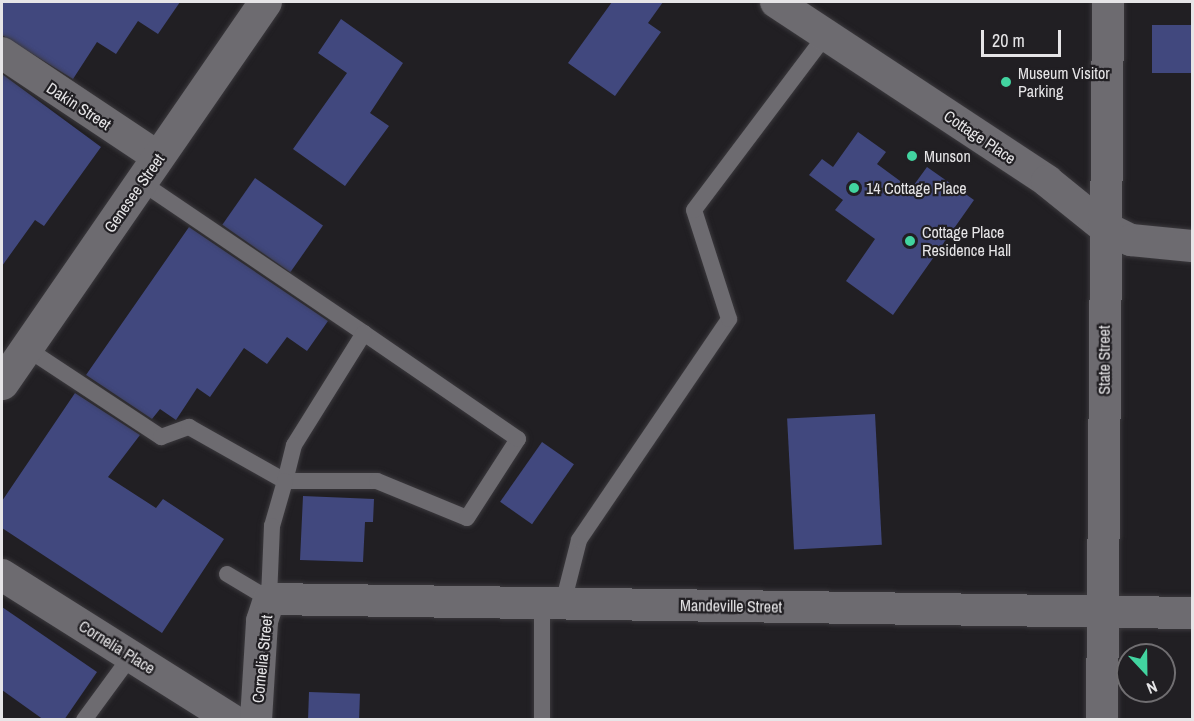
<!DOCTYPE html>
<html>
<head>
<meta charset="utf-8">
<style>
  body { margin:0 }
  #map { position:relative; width:1194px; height:721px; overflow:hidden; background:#211f23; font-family:"Archivo Narrow",sans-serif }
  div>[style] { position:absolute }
  .building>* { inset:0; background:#41487e; transform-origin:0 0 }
  .roads { filter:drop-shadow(0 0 2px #3b393d) drop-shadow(0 0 2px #3b393d) }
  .service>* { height:16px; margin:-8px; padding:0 8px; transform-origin:8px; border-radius:8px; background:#6d6b70 }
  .minor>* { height:32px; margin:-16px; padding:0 16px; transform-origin:16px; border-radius:16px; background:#6d6b70 }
  .secondary>* { height:33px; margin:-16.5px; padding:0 16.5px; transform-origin:16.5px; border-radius:16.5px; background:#6d6b70 }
  .dots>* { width:16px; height:16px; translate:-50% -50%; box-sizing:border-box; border:3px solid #211f23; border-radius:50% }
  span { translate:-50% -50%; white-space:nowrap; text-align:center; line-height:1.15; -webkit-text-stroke:4.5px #211f23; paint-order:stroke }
  .poi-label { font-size:16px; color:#e6e5e7 }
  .left { translate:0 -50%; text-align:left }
  .street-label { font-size:16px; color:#e6e5e7 }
  .frame { position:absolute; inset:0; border:3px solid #e6e5e7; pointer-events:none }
  .north { position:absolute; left:1116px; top:643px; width:60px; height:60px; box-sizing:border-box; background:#211f23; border:2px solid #706e71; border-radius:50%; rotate:158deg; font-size:16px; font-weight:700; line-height:24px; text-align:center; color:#e6e5e7 }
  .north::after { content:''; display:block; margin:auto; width:21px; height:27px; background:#42d4a0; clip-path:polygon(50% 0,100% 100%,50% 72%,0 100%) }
  .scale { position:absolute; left:981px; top:30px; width:80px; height:27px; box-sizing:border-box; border:3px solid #e6e5e7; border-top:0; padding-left:8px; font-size:18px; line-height:21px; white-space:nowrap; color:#e6e5e7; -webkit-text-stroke:4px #211f23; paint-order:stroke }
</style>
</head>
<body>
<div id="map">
  <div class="building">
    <div style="clip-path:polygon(2px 2px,180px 2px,158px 34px,138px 21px,116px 54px,97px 42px,73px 79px,2px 35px)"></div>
    <div style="clip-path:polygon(612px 2px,663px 2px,648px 23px,661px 32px,615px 96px,568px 63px)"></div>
    <div style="clip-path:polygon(341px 19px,403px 63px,370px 113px,389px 126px,345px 186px,293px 149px,347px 73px,318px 53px)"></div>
    <div style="left:1192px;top:25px;width:48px;height:40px;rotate:90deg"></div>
    <div style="clip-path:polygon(2px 74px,101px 147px,44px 226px,35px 220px,2px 266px)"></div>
    <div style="clip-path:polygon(858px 132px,886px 152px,877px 164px,911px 189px,927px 167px,974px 200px,893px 315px,846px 281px,875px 239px,835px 210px,843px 200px,809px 175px,822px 159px,833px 167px)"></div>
    <div style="left:255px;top:178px;width:83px;height:57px;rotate:35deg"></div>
    <div style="clip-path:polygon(189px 227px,328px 321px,307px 351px,287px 337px,267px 364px,244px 348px,210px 397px,197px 388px,176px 420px,160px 409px,152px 419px,86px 375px)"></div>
    <div style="clip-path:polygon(75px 393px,140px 435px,108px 477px,156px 508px,163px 499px,224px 539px,162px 633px,2px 528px,2px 501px)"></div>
    <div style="left:875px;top:414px;width:131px;height:88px;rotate:87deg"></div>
    <div style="left:542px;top:442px;width:39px;height:73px;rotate:35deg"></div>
    <div style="clip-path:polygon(303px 496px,374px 499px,373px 522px,365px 522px,363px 562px,300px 560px)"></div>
    <div style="clip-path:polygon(2px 607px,97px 672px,64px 720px,44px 720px,2px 690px)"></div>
    <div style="left:309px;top:692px;width:51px;height:28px;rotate:2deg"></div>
  </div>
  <div class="roads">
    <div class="service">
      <div style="left:141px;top:182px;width:269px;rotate:34.1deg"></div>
      <div style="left:26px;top:348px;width:162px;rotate:33.4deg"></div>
      <div style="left:161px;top:437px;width:30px;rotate:-20deg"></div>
      <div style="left:189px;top:427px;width:110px;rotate:29.4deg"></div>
      <div style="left:285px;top:481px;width:92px"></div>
      <div style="left:377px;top:481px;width:97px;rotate:22.3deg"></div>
      <div style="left:467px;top:518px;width:94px;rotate:-57.2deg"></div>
      <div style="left:518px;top:439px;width:187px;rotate:-145.5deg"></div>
      <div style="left:364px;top:333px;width:132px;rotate:122deg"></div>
      <div style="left:294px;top:445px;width:37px;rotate:104deg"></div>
      <div style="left:285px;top:481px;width:47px;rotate:106.1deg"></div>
      <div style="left:272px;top:526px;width:73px;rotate:92.4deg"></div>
      <div style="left:227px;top:574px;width:49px;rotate:30.8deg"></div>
      <div style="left:563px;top:603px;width:65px;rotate:-75.7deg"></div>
      <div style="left:579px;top:540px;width:267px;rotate:-55.8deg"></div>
      <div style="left:729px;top:319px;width:114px;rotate:-107.8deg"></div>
      <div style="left:694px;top:210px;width:219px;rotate:-53deg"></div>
      <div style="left:84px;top:720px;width:79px;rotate:-53.7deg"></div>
      <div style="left:542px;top:720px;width:117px;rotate:-90deg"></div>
    </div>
    <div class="minor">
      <div style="left:776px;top:2px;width:325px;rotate:33.4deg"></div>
      <div style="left:1047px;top:181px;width:73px;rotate:38.9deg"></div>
      <div style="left:1104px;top:227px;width:30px;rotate:26deg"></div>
      <div style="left:1131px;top:240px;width:61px;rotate:5.6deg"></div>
      <div style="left:2px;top:53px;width:187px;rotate:33.7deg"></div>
      <div style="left:2px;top:575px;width:272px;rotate:32.2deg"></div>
      <div style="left:256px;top:720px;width:99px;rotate:-86.5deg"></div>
      <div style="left:262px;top:621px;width:23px;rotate:-72deg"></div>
      <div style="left:269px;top:599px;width:923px;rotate:0.87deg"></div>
      <div style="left:1102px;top:720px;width:718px;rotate:-89.52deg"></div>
    </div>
    <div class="secondary">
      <div style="left:2px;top:383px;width:463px;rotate:-55.4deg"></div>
    </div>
  </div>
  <div class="dots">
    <div style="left:1006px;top:82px;background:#42d4a0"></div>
    <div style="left:912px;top:156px;background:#42d4a0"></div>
    <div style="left:854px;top:188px;background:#42d4a0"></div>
    <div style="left:910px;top:241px;background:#42d4a0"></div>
  </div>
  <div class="poi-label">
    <span class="left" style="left:1018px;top:82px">Museum Visitor<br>Parking</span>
    <span class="left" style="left:924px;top:156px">Munson</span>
    <span class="left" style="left:866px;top:188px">14 Cottage Place</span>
    <span class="left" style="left:922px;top:241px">Cottage Place<br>Residence Hall</span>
  </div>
  <div class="street-label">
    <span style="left:79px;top:106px;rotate:33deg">Dakin Street</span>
    <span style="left:980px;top:137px;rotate:34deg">Cottage Place</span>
    <span style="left:134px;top:193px;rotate:-55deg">Genesee Street</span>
    <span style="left:1104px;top:360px;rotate:-90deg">State Street</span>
    <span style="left:731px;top:606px;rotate:1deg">Mandeville Street</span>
    <span style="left:117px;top:647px;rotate:32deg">Cornelia Place</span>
    <span style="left:262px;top:659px;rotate:-84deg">Cornelia Street</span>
  </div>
  <div class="frame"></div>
  <div class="north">N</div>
  <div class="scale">20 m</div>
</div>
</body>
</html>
